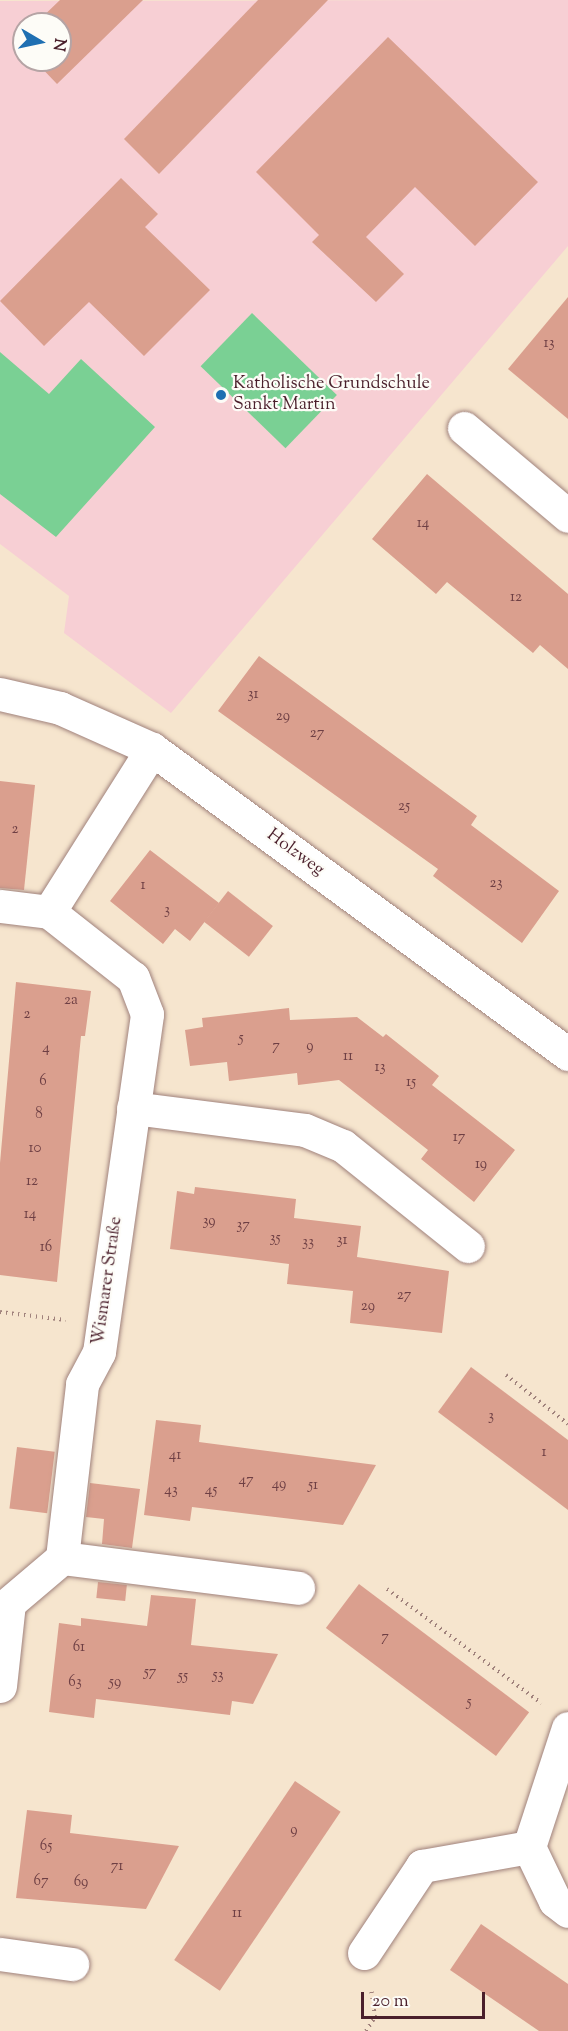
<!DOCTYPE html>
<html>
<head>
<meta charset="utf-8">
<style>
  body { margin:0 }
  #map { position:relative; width:568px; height:2031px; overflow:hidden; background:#f6e5ce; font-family:"Sorts Mill Goudy",serif }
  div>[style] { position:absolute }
  .built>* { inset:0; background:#f7cfd4 }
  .green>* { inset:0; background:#7ad094; transform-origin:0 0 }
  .building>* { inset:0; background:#da9f8e; transform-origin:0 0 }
  .path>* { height:4px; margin-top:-2px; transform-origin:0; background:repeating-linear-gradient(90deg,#a0827c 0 1.5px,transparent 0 6px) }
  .roads { filter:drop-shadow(0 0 2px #a0827c) drop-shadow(0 0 2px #a0827c) }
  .minor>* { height:33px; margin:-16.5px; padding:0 16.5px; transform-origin:16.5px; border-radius:16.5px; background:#fff }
  .dots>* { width:16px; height:16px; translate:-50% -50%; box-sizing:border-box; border:3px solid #fdfcf7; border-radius:50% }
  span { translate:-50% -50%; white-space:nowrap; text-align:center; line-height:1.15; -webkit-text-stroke:4.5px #fdfcf7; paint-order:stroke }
  .number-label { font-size:15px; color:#6e3f44 }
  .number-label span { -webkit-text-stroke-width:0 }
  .poi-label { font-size:18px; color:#4a1f2b }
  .left { translate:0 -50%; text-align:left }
  .street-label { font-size:18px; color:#4a1f2b }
  .north { position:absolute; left:12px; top:12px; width:60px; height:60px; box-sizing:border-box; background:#fdfcf7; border:2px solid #b5a4a5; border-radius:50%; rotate:99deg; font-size:16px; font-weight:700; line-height:24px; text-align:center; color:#4a1f2b }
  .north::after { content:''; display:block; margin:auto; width:21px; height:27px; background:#1f6fb2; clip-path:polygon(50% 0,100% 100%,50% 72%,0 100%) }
  .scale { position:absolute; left:361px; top:1992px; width:124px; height:27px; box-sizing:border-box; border:3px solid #4a1f2b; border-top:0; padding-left:8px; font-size:18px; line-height:21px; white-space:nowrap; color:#4a1f2b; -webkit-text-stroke:4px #fdfcf7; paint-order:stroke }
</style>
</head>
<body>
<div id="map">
  <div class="built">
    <div style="clip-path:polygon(evenodd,568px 0,568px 246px,171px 713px,64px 633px,69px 596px,0 544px,0 1px,568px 0,24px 24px,60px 24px,60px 60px,24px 60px,24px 24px)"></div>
  </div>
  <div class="green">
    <div style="left:252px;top:313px;width:118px;height:74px;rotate:44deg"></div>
    <div style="clip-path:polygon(0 352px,49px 394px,81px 359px,155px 427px,56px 537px,0 494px)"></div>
  </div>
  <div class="building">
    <div style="clip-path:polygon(60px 0,143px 0,57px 84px,34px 60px,60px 60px,60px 24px,35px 24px)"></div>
    <div style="clip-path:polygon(258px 0,328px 0,159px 174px,124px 139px)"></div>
    <div style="clip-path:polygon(388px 37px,538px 182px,475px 246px,415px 187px,366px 237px,404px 274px,376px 302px,312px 242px,319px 235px,256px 172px)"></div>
    <div style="clip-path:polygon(121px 178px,158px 214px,145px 227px,210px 290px,144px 356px,89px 302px,44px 346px,0 301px)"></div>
    <div style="clip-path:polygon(568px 297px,568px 419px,508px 369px)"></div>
    <div style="clip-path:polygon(427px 474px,568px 594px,568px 669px,540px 645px,533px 653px,447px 582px,436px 594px,372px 539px)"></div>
    <div style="clip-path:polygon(259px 656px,477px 816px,471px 825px,559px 891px,522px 943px,433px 876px,438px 869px,218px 711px)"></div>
    <div style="clip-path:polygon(0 781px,35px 785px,24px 890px,0 888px)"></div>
    <div style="clip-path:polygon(150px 850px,219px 903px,190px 941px,175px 929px,163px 944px,110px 901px)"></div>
    <div style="left:228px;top:891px;width:57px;height:39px;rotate:38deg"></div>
    <div style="clip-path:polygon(16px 982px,91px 991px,85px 1036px,81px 1036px,57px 1282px,0 1275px,0 1163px)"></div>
    <div style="clip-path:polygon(289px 1008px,290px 1020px,357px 1017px,383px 1037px,386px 1034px,439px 1076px,432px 1085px,515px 1150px,474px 1202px,421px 1159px,428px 1150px,339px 1080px,298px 1085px,297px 1073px,229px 1081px,227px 1062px,190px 1066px,185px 1030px,203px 1027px,202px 1018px)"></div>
    <div style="clip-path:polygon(195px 1187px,296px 1199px,294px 1218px,361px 1226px,357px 1257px,449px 1271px,442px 1333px,350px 1323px,353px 1291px,287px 1284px,289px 1264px,170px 1249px,177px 1191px,194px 1194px)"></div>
    <div style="clip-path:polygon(471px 1367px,568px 1440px,568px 1510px,438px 1412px)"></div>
    <div style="clip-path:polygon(156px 1420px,201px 1425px,199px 1442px,376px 1465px,343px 1525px,192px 1507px,190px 1521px,144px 1515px)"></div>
    <div style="left:17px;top:1447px;width:38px;height:62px;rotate:7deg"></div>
    <div style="clip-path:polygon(90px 1483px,140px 1489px,132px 1548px,102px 1544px,104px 1519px,86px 1517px)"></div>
    <div style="left:98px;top:1582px;width:29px;height:16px;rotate:6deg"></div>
    <div style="left:359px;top:1584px;width:213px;height:55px;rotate:37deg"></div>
    <div style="clip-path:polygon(151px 1595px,196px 1599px,191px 1645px,278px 1654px,253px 1704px,232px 1701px,230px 1715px,96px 1699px,94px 1718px,49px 1712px,59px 1623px,81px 1626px,81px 1618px,147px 1626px)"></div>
    <div style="left:295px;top:1781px;width:55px;height:216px;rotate:34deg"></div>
    <div style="clip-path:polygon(27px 1810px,72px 1815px,70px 1833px,179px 1846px,146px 1909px,16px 1898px)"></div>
    <div style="clip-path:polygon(481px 1924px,568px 1984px,568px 2031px,539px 2031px,450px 1970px)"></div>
  </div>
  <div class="path">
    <div style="left:0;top:1312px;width:66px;rotate:6.9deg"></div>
    <div style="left:506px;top:1375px;width:79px;rotate:38.3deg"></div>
    <div style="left:387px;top:1589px;width:192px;rotate:36.5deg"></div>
    <div style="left:366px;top:2031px;width:17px;rotate:-57deg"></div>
    <div style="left:375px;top:2017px;width:27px;rotate:-98deg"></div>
  </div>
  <div class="roads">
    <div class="minor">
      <div style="left:464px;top:428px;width:136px;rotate:40.2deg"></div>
      <div style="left:0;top:694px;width:62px;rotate:13.1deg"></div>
      <div style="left:60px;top:708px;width:101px;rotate:24deg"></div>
      <div style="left:152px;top:749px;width:516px;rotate:36.25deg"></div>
      <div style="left:0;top:906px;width:49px;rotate:7deg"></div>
      <div style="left:133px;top:1108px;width:173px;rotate:7.3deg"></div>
      <div style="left:305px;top:1130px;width:41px;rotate:22.8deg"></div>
      <div style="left:343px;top:1146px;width:160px;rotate:38.7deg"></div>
      <div style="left:62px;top:1558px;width:238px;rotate:7.2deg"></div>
      <div style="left:0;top:1686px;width:83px;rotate:-83.8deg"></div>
      <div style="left:9px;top:1603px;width:70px;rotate:-40.3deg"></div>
      <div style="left:62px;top:1558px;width:175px;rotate:-83.4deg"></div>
      <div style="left:82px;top:1384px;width:36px;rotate:-62deg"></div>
      <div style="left:99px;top:1352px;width:341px;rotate:-81.9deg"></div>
      <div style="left:147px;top:1014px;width:39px;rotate:-111deg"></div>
      <div style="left:133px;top:978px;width:107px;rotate:-141.8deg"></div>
      <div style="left:49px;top:912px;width:193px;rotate:-57.7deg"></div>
      <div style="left:529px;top:1847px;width:60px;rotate:64.3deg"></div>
      <div style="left:555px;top:1901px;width:16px;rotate:38deg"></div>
      <div style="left:364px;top:1953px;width:105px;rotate:-56.3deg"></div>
      <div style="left:422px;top:1866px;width:109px;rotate:-10.1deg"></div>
      <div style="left:529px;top:1847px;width:125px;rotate:-71.9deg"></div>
      <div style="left:0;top:1954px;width:73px;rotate:7.9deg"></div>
    </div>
  </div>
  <div class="dots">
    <div style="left:221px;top:395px;background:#1f6fb2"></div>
  </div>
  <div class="number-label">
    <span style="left:549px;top:344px">13</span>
    <span style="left:423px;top:524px">14</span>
    <span style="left:516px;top:598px">12</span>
    <span style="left:253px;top:695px">31</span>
    <span style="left:283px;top:717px">29</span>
    <span style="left:317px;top:734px">27</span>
    <span style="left:404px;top:807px">25</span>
    <span style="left:15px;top:830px">2</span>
    <span style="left:496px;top:884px">23</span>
    <span style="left:143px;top:886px">1</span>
    <span style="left:167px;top:911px">3</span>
    <span style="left:71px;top:1001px">2a</span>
    <span style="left:27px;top:1015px">2</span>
    <span style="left:241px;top:1039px">5</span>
    <span style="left:276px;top:1047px">7</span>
    <span style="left:310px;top:1047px">9</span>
    <span style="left:46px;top:1049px">4</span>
    <span style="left:348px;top:1057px">11</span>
    <span style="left:380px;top:1068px">13</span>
    <span style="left:43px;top:1082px">6</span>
    <span style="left:411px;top:1083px">15</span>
    <span style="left:39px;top:1115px">8</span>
    <span style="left:459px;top:1138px">17</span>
    <span style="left:35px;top:1149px">10</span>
    <span style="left:481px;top:1165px">19</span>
    <span style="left:32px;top:1182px">12</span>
    <span style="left:30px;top:1215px">14</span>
    <span style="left:209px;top:1222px">39</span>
    <span style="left:243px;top:1226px">37</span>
    <span style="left:275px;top:1239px">35</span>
    <span style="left:342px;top:1241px">31</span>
    <span style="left:308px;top:1243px">33</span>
    <span style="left:46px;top:1248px">16</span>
    <span style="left:404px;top:1296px">27</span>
    <span style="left:368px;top:1307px">29</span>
    <span style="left:491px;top:1417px">3</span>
    <span style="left:544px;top:1453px">1</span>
    <span style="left:175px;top:1456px">41</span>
    <span style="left:246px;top:1481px">47</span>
    <span style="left:279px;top:1485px">49</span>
    <span style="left:313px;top:1486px">51</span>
    <span style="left:171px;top:1491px">43</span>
    <span style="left:211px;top:1491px">45</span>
    <span style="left:385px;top:1638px">7</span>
    <span style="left:79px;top:1648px">61</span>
    <span style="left:150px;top:1673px">57</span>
    <span style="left:218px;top:1676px">53</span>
    <span style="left:183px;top:1677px">55</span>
    <span style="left:75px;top:1683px">63</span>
    <span style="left:115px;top:1683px">59</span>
    <span style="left:469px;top:1703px">5</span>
    <span style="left:294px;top:1831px">9</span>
    <span style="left:46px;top:1847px">65</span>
    <span style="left:117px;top:1867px">71</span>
    <span style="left:41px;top:1882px">67</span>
    <span style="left:81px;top:1883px">69</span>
    <span style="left:237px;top:1914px">11</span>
  </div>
  <div class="poi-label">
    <span class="left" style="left:233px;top:395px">Katholische Grundschule<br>Sankt Martin</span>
  </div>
  <div class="street-label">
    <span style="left:295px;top:853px;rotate:36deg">Holzweg</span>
    <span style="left:108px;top:1281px;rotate:-82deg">Wismarer Straße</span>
  </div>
  <div class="north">N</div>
  <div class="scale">20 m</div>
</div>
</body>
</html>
